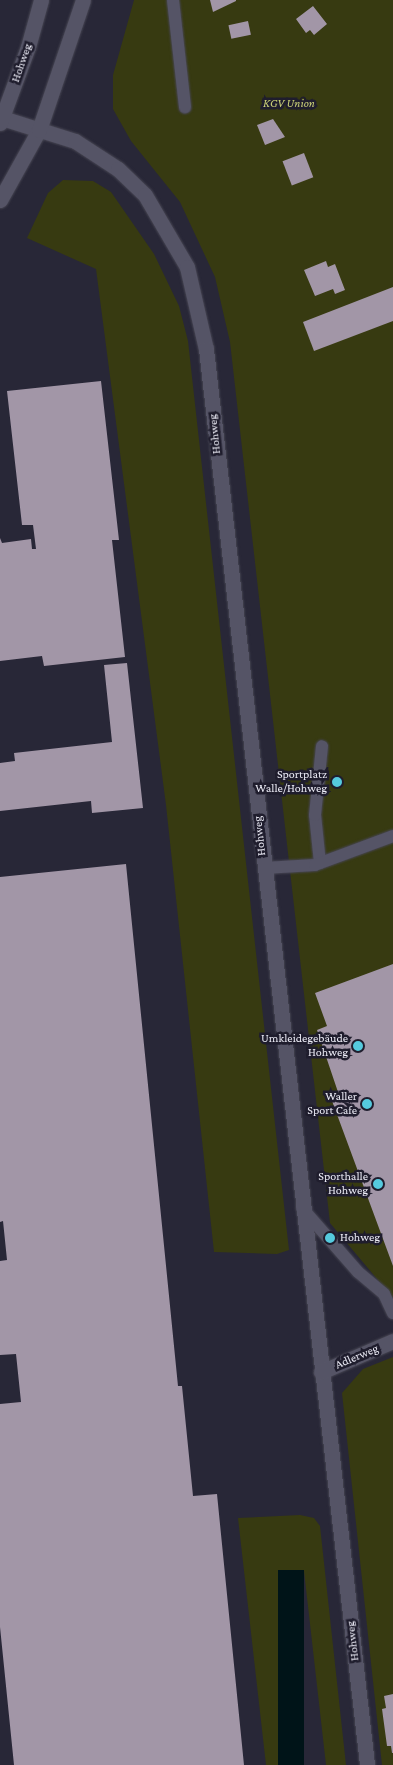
<!DOCTYPE html>
<html>
<head>
<meta charset="utf-8">
<style>
  body { margin:0 }
  #map { position:relative; width:393px; height:1765px; overflow:hidden; background:#282737; font-family:"Crimson Pro",serif }
  div>[style] { position:absolute }
  .green>* { inset:0; background:#373a11 }
  .water>* { inset:0; background:#001418; transform-origin:0 0 }
  .building>* { inset:0; background:#a296a7; transform-origin:0 0 }
  .roads { filter:drop-shadow(0 0 1px #464552) drop-shadow(0 0 1px #464552) }
  .service>* { height:12px; margin:-6px; padding:0 6px; transform-origin:6px; border-radius:6px; background:#555466 }
  .minor>* { height:15px; margin:-7.5px; padding:0 7.5px; transform-origin:7.5px; border-radius:7.5px; background:#555466 }
  .dots>* { width:14px; height:14px; translate:-50% -50%; box-sizing:border-box; border:2px solid #1f1d2d; border-radius:50% }
  span { translate:-50% -50%; white-space:nowrap; text-align:center; line-height:1.15; -webkit-text-stroke:5px #1f1d2d; paint-order:stroke }
  .street-label { font-size:12px; color:#ececf6 }
  .park-label { font-size:12px; color:#cbd177; font-style:italic }
  .poi-label { font-size:12px; color:#ececf6 }
  .right { translate:-100% -50%; text-align:right }
  .left { translate:0 -50%; text-align:left }
</style>
</head>
<body>
<div id="map">
  <div class="green">
    <div style="clip-path:polygon(134px 0,393px 0,393px 1298px,330px 1223px,230px 342px,215px 277px,180px 202px,131px 141px,113px 109px,113px 75px)"></div>
    <div style="clip-path:polygon(63px 180px,93px 181px,111px 192px,154px 254px,179px 306px,188px 341px,289px 1250px,277px 1254px,214px 1252px,166px 805px,96px 269px,27px 238px,48px 193px)"></div>
    <div style="clip-path:polygon(393px 1357px,393px 1765px,382px 1765px,342px 1393px,363px 1369px)"></div>
    <div style="clip-path:polygon(300px 1515px,314px 1518px,320px 1526px,346px 1765px,326px 1765px,304px 1571px,279px 1570px,302px 1765px,266px 1765px,238px 1518px)"></div>
  </div>
  <div class="water">
    <div style="left:278px;top:1570px;width:26px;height:196px"></div>
  </div>
  <div class="building">
    <div style="clip-path:polygon(210px 0,236px 0,236px 1px,213px 12px)"></div>
    <div style="clip-path:polygon(313px 6px,327px 24px,314px 35px,310px 30px,306px 33px,296px 19px)"></div>
    <div style="left:248px;top:21px;width:14px;height:20px;rotate:78deg"></div>
    <div style="clip-path:polygon(273px 119px,285px 137px,265px 145px,257px 125px)"></div>
    <div style="left:304px;top:153px;width:26px;height:23px;rotate:69deg"></div>
    <div style="clip-path:polygon(326px 261px,328px 267px,335px 264px,345px 290px,335px 294px,333px 289px,315px 296px,304px 270px)"></div>
    <div style="clip-path:polygon(393px 287px,393px 321px,314px 351px,303px 322px)"></div>
    <div style="clip-path:polygon(101px 381px,119px 540px,112px 540px,125px 657px,44px 666px,42px 656px,0 661px,0 538px,2px 543px,31px 539px,32px 549px,36px 549px,33px 525px,22px 525px,7px 391px)"></div>
    <div style="clip-path:polygon(127px 663px,143px 808px,92px 813px,91px 801px,0 811px,0 763px,15px 761px,14px 753px,112px 742px,104px 665px)"></div>
    <div style="clip-path:polygon(126px 864px,178px 1386px,182px 1386px,193px 1496px,217px 1494px,244px 1765px,14px 1765px,0 1627px,0 1404px,21px 1402px,16px 1354px,0 1355px,0 1261px,7px 1260px,3px 1221px,0 1222px,0 877px)"></div>
    <div style="clip-path:polygon(393px 964px,393px 1266px,332px 1101px,340px 1098px,317px 1030px,327px 1026px,315px 993px)"></div>
    <div style="clip-path:polygon(393px 1694px,393px 1753px,392px 1753px,391px 1746px,387px 1746px,382px 1709px,386px 1708px,384px 1696px)"></div>
  </div>
  <div class="roads">
    <div class="service">
      <div style="left:173px;top:0;width:108px;rotate:83.6deg"></div>
      <div style="left:320px;top:863px;width:48px;rotate:-95.9deg"></div>
      <div style="left:315px;top:815px;width:69px;rotate:-84.2deg"></div>
      <div style="left:264px;top:868px;width:51px;rotate:-3.4deg"></div>
      <div style="left:315px;top:865px;width:83px;rotate:-20.4deg"></div>
      <div style="left:302px;top:1208px;width:85px;rotate:48.8deg"></div>
      <div style="left:358px;top:1272px;width:34px;rotate:40deg"></div>
      <div style="left:384px;top:1294px;width:21px;rotate:65deg"></div>
    </div>
    <div class="minor">
      <div style="left:2px;top:118px;width:77px;rotate:17.5deg"></div>
      <div style="left:75px;top:141px;width:51px;rotate:33.1deg"></div>
      <div style="left:118px;top:169px;width:37px;rotate:44deg"></div>
      <div style="left:145px;top:195px;width:83px;rotate:59.7deg"></div>
      <div style="left:187px;top:267px;width:84px;rotate:77deg"></div>
      <div style="left:206px;top:349px;width:1425px;rotate:83.51deg"></div>
      <div style="left:0;top:123px;width:81px;rotate:-69.8deg"></div>
      <div style="left:28px;top:47px;width:49px;rotate:-74.5deg"></div>
      <div style="left:0;top:200px;width:80px;rotate:-60.9deg"></div>
      <div style="left:39px;top:130px;width:137px;rotate:-71.3deg"></div>
      <div style="left:321px;top:1372px;width:78px;rotate:-23.3deg"></div>
    </div>
  </div>
  <div class="dots">
    <div style="left:337px;top:782px;background:#55cade"></div>
    <div style="left:358px;top:1046px;background:#55cade"></div>
    <div style="left:367px;top:1104px;background:#55cade"></div>
    <div style="left:378px;top:1184px;background:#55cade"></div>
    <div style="left:330px;top:1238px;background:#55cade"></div>
  </div>
  <div class="street-label">
    <span style="left:22px;top:63px;rotate:-71deg">Hohweg</span>
    <span style="left:215px;top:434px;rotate:-96deg">Hohweg</span>
    <span style="left:260px;top:836px;rotate:-96deg">Hohweg</span>
    <span style="left:357px;top:1357px;rotate:-23deg">Adlerweg</span>
    <span style="left:353px;top:1641px;rotate:-97deg">Hohweg</span>
  </div>
  <div class="park-label">
    <span style="left:289px;top:104px">KGV Union</span>
  </div>
  <div class="poi-label">
    <span class="right" style="left:327px;top:782px">Sportplatz<br>Walle/Hohweg</span>
    <span class="right" style="left:348px;top:1046px">Umkleidegebäude<br>Hohweg</span>
    <span class="right" style="left:357px;top:1104px">Waller<br>Sport Cafe</span>
    <span class="right" style="left:368px;top:1184px">Sporthalle<br>Hohweg</span>
    <span class="left" style="left:340px;top:1238px">Hohweg</span>
  </div>
</div>
</body>
</html>
